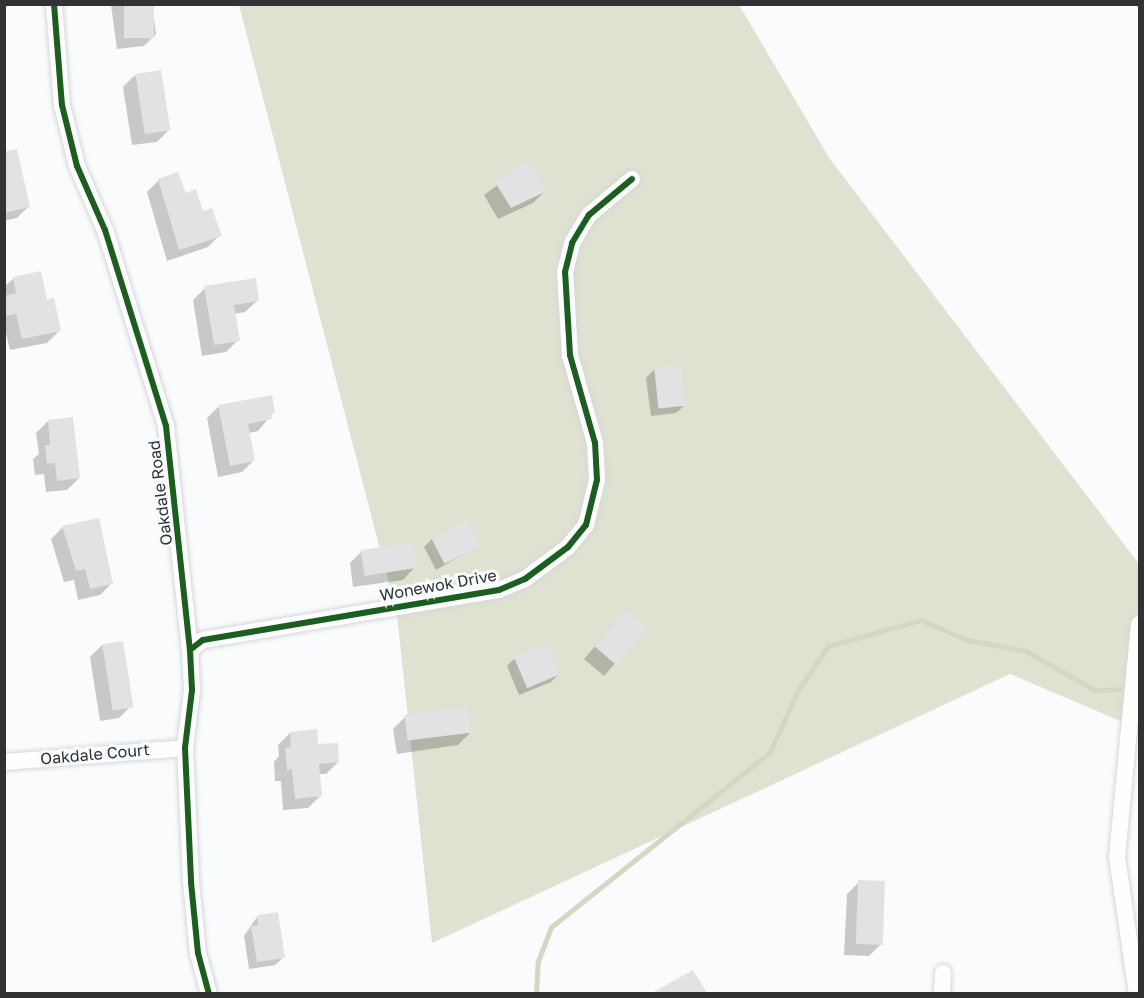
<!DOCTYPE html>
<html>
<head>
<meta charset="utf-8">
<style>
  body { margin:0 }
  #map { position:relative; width:1144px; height:998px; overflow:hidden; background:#f9fbfd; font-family:"Golos Text",sans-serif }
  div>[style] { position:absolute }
  .forest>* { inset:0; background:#dfe2d1 }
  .shadow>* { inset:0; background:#0003 }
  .stream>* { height:5px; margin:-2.5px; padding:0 2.5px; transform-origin:2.5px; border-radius:2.5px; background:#d4d7c2 }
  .building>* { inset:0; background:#e0e2e3; transform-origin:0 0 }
  .roads { filter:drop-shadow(0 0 2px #d5d7d8) drop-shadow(0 0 2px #d5d7d8) }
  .minor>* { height:16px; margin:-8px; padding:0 8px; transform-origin:8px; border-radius:8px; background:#fefeff }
  .cycleway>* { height:6px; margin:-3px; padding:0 3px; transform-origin:3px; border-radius:3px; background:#1b5e20 }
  span { translate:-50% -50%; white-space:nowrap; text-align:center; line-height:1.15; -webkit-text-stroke:6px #f8fbfe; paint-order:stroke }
  .street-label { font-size:16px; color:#313233 }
  .frame { position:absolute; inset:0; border:6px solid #313233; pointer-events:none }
</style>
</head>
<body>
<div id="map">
  <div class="forest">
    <div style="clip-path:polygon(239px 5px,739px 5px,830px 159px,1139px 564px,1139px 729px,1010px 674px,432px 943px,397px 615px)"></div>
  </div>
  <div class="shadow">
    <div style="clip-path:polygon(152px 4px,156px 34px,144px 46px,117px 49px,111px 5px)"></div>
    <div style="clip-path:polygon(135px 75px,169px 130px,157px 142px,132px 145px,123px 87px)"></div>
    <div style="clip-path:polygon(4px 154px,29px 206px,17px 218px,4px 221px)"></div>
    <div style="clip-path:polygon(527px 163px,545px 191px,533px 203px,498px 219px,484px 195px)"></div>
    <div style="clip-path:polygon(159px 180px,185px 195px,220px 235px,208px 247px,167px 261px,147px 192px)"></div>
    <div style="clip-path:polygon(14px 278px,46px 302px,59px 331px,47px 343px,10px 350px,4px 325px,4px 287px)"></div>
    <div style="clip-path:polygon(205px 288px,258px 300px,245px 312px,234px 314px,238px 340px,226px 352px,202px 356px,193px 300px)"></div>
    <div style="clip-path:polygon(654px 370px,684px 406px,676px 413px,651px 416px,646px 378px)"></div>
    <div style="clip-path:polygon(219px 406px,273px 413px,258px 431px,249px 433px,254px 460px,242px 472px,218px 477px,207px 418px)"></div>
    <div style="clip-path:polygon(48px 421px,79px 478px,67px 490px,46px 492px,44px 474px,35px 475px,33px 459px,39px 454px,36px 433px)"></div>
    <div style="clip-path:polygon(63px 527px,112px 583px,100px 595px,78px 600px,74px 580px,64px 582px,51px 539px)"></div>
    <div style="clip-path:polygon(432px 539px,478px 546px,436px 570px,424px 547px)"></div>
    <div style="clip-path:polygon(362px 551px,415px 567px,403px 580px,353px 587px,350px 563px)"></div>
    <div style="clip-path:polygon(614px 624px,645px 629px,604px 676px,584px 659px)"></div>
    <div style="clip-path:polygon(102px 645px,131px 706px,119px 718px,100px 721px,90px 657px)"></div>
    <div style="clip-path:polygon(547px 645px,559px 674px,551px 682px,519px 695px,507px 666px,514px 659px)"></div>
    <div style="clip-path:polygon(405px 717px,470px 733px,458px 745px,397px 754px,393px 729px)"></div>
    <div style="clip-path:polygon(290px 733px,338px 762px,326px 774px,319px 774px,320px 796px,308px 808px,283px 810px,281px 781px,275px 781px,274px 762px,279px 756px,278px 745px)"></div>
    <div style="clip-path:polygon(859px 882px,881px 944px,869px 956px,844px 955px,847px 894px)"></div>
    <div style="clip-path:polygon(257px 917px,283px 958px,275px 965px,249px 969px,244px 936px)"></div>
    <div style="clip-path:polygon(693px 972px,705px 994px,661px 994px,668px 986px)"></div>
  </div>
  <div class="stream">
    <div style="left:536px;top:994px;width:33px;rotate:-87deg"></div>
    <div style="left:538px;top:961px;width:36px;rotate:-69deg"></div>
    <div style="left:551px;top:927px;width:280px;rotate:-38.6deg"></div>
    <div style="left:770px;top:752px;width:68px;rotate:-65.7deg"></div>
    <div style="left:798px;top:690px;width:53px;rotate:-55.7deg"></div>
    <div style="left:828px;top:646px;width:97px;rotate:-15.6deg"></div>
    <div style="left:921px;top:620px;width:51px;rotate:23.1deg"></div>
    <div style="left:968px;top:640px;width:59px;rotate:10.7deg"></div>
    <div style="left:1026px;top:651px;width:79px;rotate:29.5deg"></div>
    <div style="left:1095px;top:690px;width:24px;rotate:-2deg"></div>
  </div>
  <div class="building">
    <div style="left:124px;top:4px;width:30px;height:34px"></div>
    <div style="left:161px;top:70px;width:61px;height:26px;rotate:81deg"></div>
    <div style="clip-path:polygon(17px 149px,30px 207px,4px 213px,4px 152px)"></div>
    <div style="clip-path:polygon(528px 161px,547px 191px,511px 208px,495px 182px)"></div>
    <div style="clip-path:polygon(178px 172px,186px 193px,196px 189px,203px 211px,212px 208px,222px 236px,179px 250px,158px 179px)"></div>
    <div style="clip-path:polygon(41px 271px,47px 300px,54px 298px,61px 331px,22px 339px,16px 314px,4px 316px,4px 296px,16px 293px,13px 277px)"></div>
    <div style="clip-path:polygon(256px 278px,259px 301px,234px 305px,240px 341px,214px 345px,204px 286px)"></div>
    <div style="left:681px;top:365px;width:41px;height:27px;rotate:84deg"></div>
    <div style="clip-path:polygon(272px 395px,275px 413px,271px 414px,272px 419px,248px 424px,255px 461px,230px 466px,218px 405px)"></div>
    <div style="clip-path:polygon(73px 417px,80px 478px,57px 481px,55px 463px,47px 464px,45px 445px,50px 445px,48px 420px)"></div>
    <div style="clip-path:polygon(99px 518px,113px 584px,90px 589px,85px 569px,76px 571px,62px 526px)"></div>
    <div style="left:467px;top:520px;width:29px;height:40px;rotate:63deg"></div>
    <div style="left:413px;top:542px;width:26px;height:53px;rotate:81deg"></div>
    <div style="left:626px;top:610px;width:29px;height:48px;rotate:41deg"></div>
    <div style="left:123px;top:641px;width:67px;height:21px;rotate:81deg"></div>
    <div style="left:547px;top:643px;width:34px;height:36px;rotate:67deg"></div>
    <div style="left:468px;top:707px;width:26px;height:64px;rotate:83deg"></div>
    <div style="clip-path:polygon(317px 729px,318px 744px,338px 743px,339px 762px,319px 764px,322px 796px,295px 799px,292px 769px,287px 770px,285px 748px,291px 747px,290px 732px)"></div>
    <div style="left:858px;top:880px;width:27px;height:64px;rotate:2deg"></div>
    <div style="clip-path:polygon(278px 912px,285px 958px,257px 962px,251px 927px,258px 925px,257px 915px)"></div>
    <div style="clip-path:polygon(693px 970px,707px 993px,652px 993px)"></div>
  </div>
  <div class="roads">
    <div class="minor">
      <div style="left:54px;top:4px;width:101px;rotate:85.5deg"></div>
      <div style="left:62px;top:105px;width:63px;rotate:76.2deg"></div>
      <div style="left:77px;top:166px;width:70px;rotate:66.4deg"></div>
      <div style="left:105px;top:230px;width:205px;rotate:72.7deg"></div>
      <div style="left:166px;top:426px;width:225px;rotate:83.9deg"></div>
      <div style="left:190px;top:650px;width:40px;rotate:87.1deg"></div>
      <div style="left:192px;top:690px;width:58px;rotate:96.9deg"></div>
      <div style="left:185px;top:748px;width:134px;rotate:87.4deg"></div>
      <div style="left:191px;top:882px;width:71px;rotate:84.4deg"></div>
      <div style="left:198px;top:953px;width:42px;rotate:75deg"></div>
      <div style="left:190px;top:650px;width:16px;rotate:-38deg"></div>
      <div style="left:203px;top:640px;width:300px;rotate:-9.6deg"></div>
      <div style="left:499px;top:590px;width:28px;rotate:-23deg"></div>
      <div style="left:525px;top:579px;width:54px;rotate:-36.7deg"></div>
      <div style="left:568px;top:547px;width:28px;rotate:-51deg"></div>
      <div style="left:586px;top:525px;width:46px;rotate:-76.3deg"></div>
      <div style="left:597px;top:480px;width:37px;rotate:-93deg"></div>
      <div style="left:595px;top:443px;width:91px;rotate:-105.9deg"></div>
      <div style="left:570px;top:355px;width:83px;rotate:-93.4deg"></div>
      <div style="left:565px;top:272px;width:30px;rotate:-76deg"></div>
      <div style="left:572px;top:243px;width:33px;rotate:-59deg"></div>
      <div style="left:589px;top:215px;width:56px;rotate:-39.9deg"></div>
      <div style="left:4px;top:762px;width:182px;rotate:-4.4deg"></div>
      <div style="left:942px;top:994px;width:21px;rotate:-87deg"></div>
      <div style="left:1137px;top:994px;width:138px;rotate:-98.3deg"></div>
      <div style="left:1117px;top:857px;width:234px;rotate:-84.6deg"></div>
    </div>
  </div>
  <div class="cycleway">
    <div style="left:54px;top:4px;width:101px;rotate:85.5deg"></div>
    <div style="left:62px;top:105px;width:63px;rotate:76.2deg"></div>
    <div style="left:77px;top:166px;width:70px;rotate:66.4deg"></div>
    <div style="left:105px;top:230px;width:205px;rotate:72.7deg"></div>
    <div style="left:166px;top:426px;width:225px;rotate:83.9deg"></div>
    <div style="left:190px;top:650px;width:40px;rotate:87.1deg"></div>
    <div style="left:192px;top:690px;width:58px;rotate:96.9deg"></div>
    <div style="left:185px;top:748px;width:134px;rotate:87.4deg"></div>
    <div style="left:191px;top:882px;width:71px;rotate:84.4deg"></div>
    <div style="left:198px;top:953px;width:42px;rotate:75deg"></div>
    <div style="left:190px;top:650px;width:16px;rotate:-38deg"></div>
    <div style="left:203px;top:640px;width:300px;rotate:-9.6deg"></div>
    <div style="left:499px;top:590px;width:28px;rotate:-23deg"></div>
    <div style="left:525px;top:579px;width:54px;rotate:-36.7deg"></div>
    <div style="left:568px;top:547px;width:28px;rotate:-51deg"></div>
    <div style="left:586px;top:525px;width:46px;rotate:-76.3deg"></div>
    <div style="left:597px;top:480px;width:37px;rotate:-93deg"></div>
    <div style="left:595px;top:443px;width:91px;rotate:-105.9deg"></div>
    <div style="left:570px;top:355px;width:83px;rotate:-93.4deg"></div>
    <div style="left:565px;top:272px;width:30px;rotate:-76deg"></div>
    <div style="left:572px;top:243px;width:33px;rotate:-59deg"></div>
    <div style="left:589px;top:215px;width:56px;rotate:-39.9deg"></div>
  </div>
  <div class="street-label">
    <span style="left:160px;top:493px;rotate:-97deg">Oakdale Road</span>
    <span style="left:438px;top:585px;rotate:-10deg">Wonewok Drive</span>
    <span style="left:95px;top:754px;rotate:-5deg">Oakdale Court</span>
  </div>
  <div class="frame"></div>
</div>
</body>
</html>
